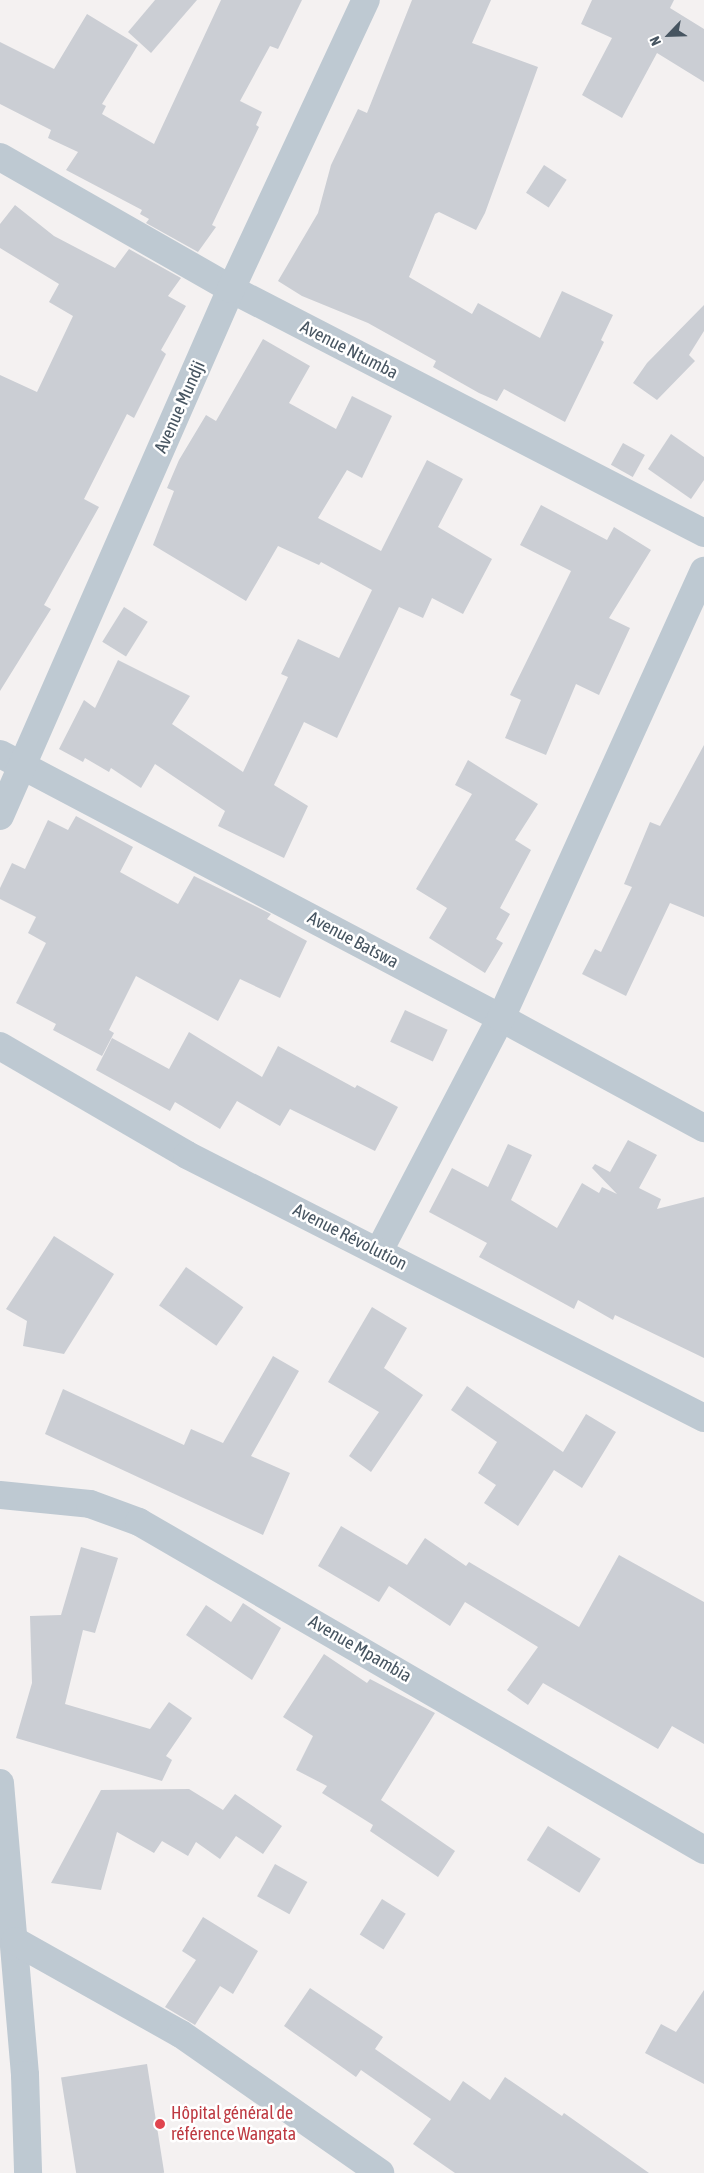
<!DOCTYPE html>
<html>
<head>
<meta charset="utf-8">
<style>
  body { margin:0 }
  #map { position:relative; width:704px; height:2173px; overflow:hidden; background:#f4f1f1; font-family:"Asap Condensed",sans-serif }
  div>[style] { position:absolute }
  .building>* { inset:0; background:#cbced4; transform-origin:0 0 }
  .minor>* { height:28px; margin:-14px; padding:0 14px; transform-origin:14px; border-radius:14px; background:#bec9d2 }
  .tertiary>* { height:28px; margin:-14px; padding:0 14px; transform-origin:14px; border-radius:14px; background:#bec9d2 }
  .dots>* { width:14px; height:14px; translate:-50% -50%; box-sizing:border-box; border:2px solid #fff; border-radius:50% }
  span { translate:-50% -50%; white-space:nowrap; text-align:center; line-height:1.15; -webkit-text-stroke:5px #fff; paint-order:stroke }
  .street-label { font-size:18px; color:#475561 }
  .health-label { font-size:18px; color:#be3a42 }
  .left { translate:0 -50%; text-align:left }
  .north { position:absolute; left:644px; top:10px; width:50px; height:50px; -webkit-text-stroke:4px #fff; paint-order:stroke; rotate:246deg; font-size:14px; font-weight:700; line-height:20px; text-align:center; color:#475561 }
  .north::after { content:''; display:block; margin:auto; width:18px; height:22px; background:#475561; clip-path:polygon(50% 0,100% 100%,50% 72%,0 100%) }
</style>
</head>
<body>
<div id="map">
  <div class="building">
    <div style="clip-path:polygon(155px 0,197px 0,151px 53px,128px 32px)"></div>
    <div style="clip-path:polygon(221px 0,302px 0,278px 49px,270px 46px,240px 101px,262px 112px,256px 125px,259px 127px,212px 225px,216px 227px,198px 252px,146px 223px,149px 219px,140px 214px,142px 210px,66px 170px,78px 152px,48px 138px,51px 130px,0 104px,0 42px,54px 69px,87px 14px,138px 45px,102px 104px,106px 106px,102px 114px,154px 144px)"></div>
    <div style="clip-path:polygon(412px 0,491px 0,472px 43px,538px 67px,485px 213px,476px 230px,439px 212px,435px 214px,409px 277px,472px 314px,478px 303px,540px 338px,562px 291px,613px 315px,601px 340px,604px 342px,565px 422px,504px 389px,497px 401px,479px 393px,433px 367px,436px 361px,368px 323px,302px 296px,278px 281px,318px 213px,331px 165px,358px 109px,367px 113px)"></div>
    <div style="clip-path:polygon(592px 0,674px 0,670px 8px,704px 29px,704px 82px,657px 53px,622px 118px,582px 95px,612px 38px,581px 24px)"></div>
    <div style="left:544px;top:165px;width:27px;height:33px;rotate:33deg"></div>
    <div style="clip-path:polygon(15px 205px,54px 236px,115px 268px,129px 249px,181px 278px,168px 296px,186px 306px,161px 350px,166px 354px,134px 418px,127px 414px,84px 499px,99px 507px,44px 605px,51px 609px,0 691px,0 375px,37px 392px,73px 316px,49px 302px,59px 284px,0 248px,0 224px)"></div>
    <div style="clip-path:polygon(704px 305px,704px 331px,689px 355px,695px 361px,657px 400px,633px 383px,647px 363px)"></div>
    <div style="clip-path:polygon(263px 339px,310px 366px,289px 403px,336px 429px,352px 396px,392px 416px,362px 478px,347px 470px,318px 518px,381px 551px,427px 460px,463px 479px,438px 527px,492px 559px,463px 614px,432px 598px,423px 618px,399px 607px,337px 738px,304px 722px,274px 785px,308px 806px,284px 858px,218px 826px,225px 811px,155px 764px,141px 788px,111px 768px,109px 772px,85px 758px,83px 762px,59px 749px,84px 700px,95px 708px,118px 660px,190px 696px,172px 724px,243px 772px,288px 677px,281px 674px,298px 639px,339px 658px,372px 590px,321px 562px,319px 565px,278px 546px,246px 601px,153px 545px,174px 491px,167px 488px,179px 460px,206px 415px,216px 421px)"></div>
    <div style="clip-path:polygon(671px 434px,704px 457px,704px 480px,691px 499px,648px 469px)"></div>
    <div style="left:623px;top:443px;width:25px;height:25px;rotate:29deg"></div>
    <div style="clip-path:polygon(541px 505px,607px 540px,614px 527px,651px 550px,609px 618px,630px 628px,599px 695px,576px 684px,546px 755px,505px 738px,521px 700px,510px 695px,571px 571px,520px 545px)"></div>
    <div style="left:124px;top:607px;width:28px;height:41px;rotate:32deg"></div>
    <div style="clip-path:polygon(704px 745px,704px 917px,670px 903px,626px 996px,582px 974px,595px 949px,601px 952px,632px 887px,624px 884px,650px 822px,660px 826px)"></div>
    <div style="clip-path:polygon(468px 760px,538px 804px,515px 840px,531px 850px,500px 908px,510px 914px,496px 939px,503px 943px,485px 973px,429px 938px,447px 908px,416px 889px,472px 794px,455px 785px)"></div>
    <div style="clip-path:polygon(76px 816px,133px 847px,120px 872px,178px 904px,194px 876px,271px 914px,267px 919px,307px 941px,280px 998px,240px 979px,218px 1021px,136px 976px,109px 1030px,114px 1033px,102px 1056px,53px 1030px,56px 1024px,16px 1003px,46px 943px,28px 933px,36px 917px,0 899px,0 888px,12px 863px,25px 869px,48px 820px,68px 830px)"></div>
    <div style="left:405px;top:1010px;width:47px;height:35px;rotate:25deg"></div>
    <div style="clip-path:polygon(189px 1032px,262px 1077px,278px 1046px,355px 1088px,357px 1085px,398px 1107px,375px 1151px,290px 1109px,280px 1126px,237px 1101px,220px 1129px,175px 1102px,170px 1111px,96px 1070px,112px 1038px,169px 1069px)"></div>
    <div style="clip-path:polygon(628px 1140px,657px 1155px,639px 1188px,661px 1199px,657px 1209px,704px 1197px,704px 1358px,615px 1315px,613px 1320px,578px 1300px,574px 1309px,479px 1257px,487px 1243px,429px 1212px,452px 1168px,488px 1187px,508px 1144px,532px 1155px,511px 1200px,557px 1228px,582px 1183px,599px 1193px,602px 1187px,617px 1194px,592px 1168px,595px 1164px,610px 1172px)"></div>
    <div style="clip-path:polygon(54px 1236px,114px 1274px,64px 1354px,23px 1346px,27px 1321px,6px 1309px)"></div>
    <div style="left:186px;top:1267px;width:70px;height:47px;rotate:35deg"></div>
    <div style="clip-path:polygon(372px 1307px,407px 1328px,384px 1368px,423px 1395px,371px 1472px,349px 1456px,379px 1412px,328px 1382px)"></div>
    <div style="clip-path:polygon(273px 1356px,299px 1371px,251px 1456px,290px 1473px,263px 1535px,45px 1434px,63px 1389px,184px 1445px,191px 1429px,223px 1443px)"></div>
    <div style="clip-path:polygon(467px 1386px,563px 1452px,586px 1414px,616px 1432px,582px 1488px,554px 1470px,518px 1526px,484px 1503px,496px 1485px,478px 1473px,497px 1442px,451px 1410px)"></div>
    <div style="clip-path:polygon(341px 1526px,407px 1565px,425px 1538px,466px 1566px,469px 1562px,579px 1627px,619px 1555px,704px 1602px,704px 1744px,672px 1726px,658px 1749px,543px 1683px,528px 1705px,507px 1690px,538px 1647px,465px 1602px,450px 1626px,389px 1586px,379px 1602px,318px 1566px)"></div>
    <div style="clip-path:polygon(81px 1547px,118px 1558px,95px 1633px,83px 1630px,65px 1704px,150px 1729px,169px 1702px,192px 1718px,166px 1756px,172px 1760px,162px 1781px,16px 1738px,32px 1683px,30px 1616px,61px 1615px)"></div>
    <div style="clip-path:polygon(243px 1603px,281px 1628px,252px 1680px,186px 1635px,206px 1605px,231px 1622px)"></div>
    <div style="clip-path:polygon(324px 1654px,367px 1683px,370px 1679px,435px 1713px,381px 1800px,455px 1851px,438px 1877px,370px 1831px,373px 1825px,322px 1793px,327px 1786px,296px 1770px,313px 1736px,283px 1717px)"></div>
    <div style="clip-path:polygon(189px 1789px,223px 1810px,235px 1794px,282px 1826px,263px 1854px,236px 1836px,220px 1859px,196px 1842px,188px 1856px,162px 1841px,154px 1853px,117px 1832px,101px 1890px,51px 1883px,101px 1790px)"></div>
    <div style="left:548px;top:1826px;width:62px;height:40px;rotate:32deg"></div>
    <div style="left:275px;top:1864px;width:37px;height:37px;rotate:29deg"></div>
    <div style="left:382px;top:1899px;width:28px;height:42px;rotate:32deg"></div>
    <div style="clip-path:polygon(203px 1917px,258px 1951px,233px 1994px,220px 1986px,195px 2025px,165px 2007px,196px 1960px,182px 1951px)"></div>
    <div style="clip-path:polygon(310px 1988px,383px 2037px,375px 2049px,450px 2101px,463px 2081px,490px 2100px,505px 2077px,562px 2116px,564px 2113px,649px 2173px,455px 2173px,413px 2144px,431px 2119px,361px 2070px,356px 2077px,284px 2026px)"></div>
    <div style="clip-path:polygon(704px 1990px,704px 2084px,645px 2053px,661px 2024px,676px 2032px)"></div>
    <div style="left:147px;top:2064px;width:110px;height:87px;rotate:81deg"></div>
  </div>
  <div class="minor">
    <div style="left:0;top:157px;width:266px;rotate:29.7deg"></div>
    <div style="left:231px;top:289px;width:532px;rotate:27.29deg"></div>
    <div style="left:0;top:754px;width:566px;rotate:27.79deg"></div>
    <div style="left:501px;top:1018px;width:231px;rotate:28.5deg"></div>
    <div style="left:379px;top:1251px;width:263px;rotate:-62.4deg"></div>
    <div style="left:501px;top:1018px;width:491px;rotate:-65.6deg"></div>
    <div style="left:0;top:1495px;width:90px;rotate:5.7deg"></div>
    <div style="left:90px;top:1504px;width:52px;rotate:20.2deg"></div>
    <div style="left:139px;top:1522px;width:653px;rotate:30.14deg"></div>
    <div style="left:0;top:1783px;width:293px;rotate:85.1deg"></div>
    <div style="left:25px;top:2075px;width:98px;rotate:88.2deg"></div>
    <div style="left:15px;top:1941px;width:190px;rotate:29.3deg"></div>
    <div style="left:181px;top:2034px;width:243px;rotate:34.9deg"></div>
  </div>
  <div class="tertiary">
    <div style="left:0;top:816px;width:575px;rotate:-66.33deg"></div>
    <div style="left:231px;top:289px;width:319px;rotate:-65deg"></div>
    <div style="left:0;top:1046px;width:216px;rotate:30.2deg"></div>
    <div style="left:187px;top:1155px;width:580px;rotate:26.96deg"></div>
  </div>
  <div class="dots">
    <div style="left:160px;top:2124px;background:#e0444e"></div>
  </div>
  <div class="street-label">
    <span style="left:349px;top:350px;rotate:27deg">Avenue Ntumba</span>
    <span style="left:180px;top:407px;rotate:-66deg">Avenue Mundji</span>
    <span style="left:353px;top:940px;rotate:28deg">Avenue Batswa</span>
    <span style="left:350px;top:1237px;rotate:27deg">Avenue Révolution</span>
    <span style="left:360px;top:1649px;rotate:30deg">Avenue Mpambia</span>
  </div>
  <div class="health-label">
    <span class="left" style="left:171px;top:2124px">Hôpital général de<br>référence Wangata</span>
  </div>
  <div class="north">N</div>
</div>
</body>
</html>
